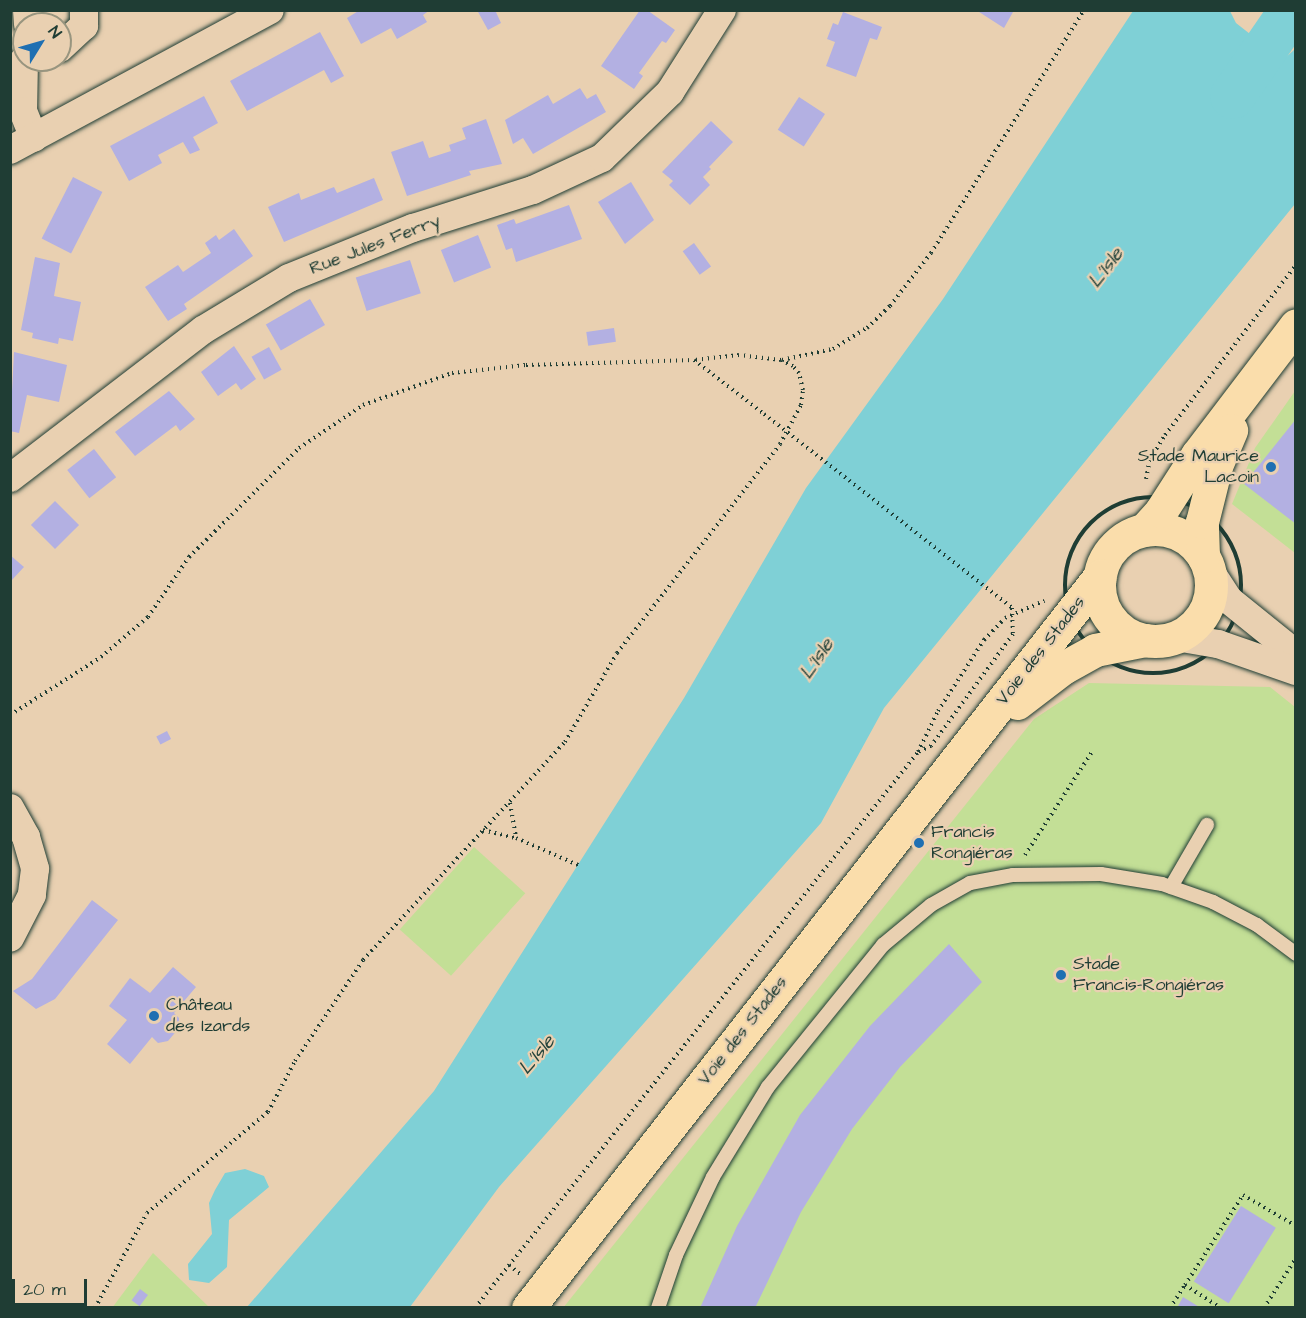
<!DOCTYPE html>
<html>
<head>
<meta charset="utf-8">
<style>
  body { margin:0 }
  #map { position:relative; width:1306px; height:1318px; overflow:hidden; background:#e9d0b1; font-family:"Architects Daughter",sans-serif }
  div>[style] { position:absolute }
  .green>* { inset:0; background:#c3df96; transform-origin:0 0 }
  .water>* { inset:0; background:#7fd0d6 }
  .river>* { height:45px; margin:-22.5px; padding:0 22.5px; transform-origin:22.5px; border-radius:22.5px; background:#7fd0d6 }
  .building>* { inset:0; background:#b3b0e2; transform-origin:0 0 }
  .path>* { height:4px; margin-top:-2px; transform-origin:0; background:repeating-linear-gradient(90deg,#1f3d34 0 1.5px,transparent 0 6px) }
  .path>.ring { margin:-2px; padding:0; box-sizing:content-box; background:none; border:4px solid #1f3d34; border-radius:50% }
  .roads { filter:drop-shadow(0 0 2px #1f3d34) drop-shadow(0 0 2px #1f3d34) }
  .lane>* { height:14px; margin:-7px; padding:0 7px; transform-origin:7px; border-radius:7px; background:#e9d0b1 }
  .street>* { height:28px; margin:-14px; padding:0 14px; transform-origin:14px; border-radius:14px; background:#e9d0b1 }
  .primary>* { height:33px; margin:-16.5px; padding:0 16.5px; transform-origin:16.5px; border-radius:16.5px; background:#faddab }
  .primary>.ring { margin:-16.5px; padding:0; box-sizing:content-box; background:none; border:33px solid #faddab; border-radius:50% }
  .path-bridge>* { height:4px; margin-top:-2px; transform-origin:0; background:repeating-linear-gradient(90deg,#1f3d34 0 1.5px,transparent 0 6px) }
  .dots>* { width:16px; height:16px; translate:-50% -50%; box-sizing:border-box; border:3px solid #e9d0b1; border-radius:50% }
  span { translate:-50% -50%; white-space:nowrap; text-align:center; line-height:1.15; -webkit-text-stroke:4.5px #e9d0b1; paint-order:stroke }
  .street-label { font-size:18px; color:#1f3d34 }
  .poi-label { font-size:18px; color:#1f3d34 }
  .right { translate:-100% -50%; text-align:right }
  .left { translate:0 -50%; text-align:left }
  .water-label { font-size:20px; color:#24443c; font-style:italic }
  .frame { position:absolute; inset:0; border:12px solid #1f3d34; pointer-events:none }
  .north { position:absolute; left:12px; top:12px; width:60px; height:60px; box-sizing:border-box; background:#e9d0b1; border:2px solid #98957f; border-radius:50%; rotate:53deg; font-size:16px; font-weight:700; line-height:24px; text-align:center; color:#1f3d34 }
  .north::after { content:''; display:block; margin:auto; width:21px; height:27px; background:#1f6fb2; clip-path:polygon(50% 0,100% 100%,50% 72%,0 100%) }
  .scale { position:absolute; left:12px; top:1279px; width:75px; height:27px; box-sizing:border-box; border:3px solid #1f3d34; border-top:0; padding-left:8px; font-size:18px; line-height:21px; white-space:nowrap; color:#1f3d34; -webkit-text-stroke:4px #e9d0b1; paint-order:stroke }
</style>
</head>
<body>
<div id="map">
  <div class="green">
    <div style="clip-path:polygon(1295px 391px,1295px 553px,1232px 504px,1255px 448px)"></div>
    <div style="clip-path:polygon(1089px 683px,1270px 687px,1295px 707px,1295px 1307px,563px 1308px,1034px 719px)"></div>
    <div style="left:474px;top:847px;width:69px;height:111px;rotate:42deg"></div>
    <div style="clip-path:polygon(153px 1253px,209px 1307px,112px 1308px)"></div>
  </div>
  <div class="water">
    <div style="clip-path:polygon(1133px 11px,1230px 11px,1236px 23px,1283px 60px,1295px 49px,1295px 204px,884px 708px,821px 823px,499px 1187px,410px 1307px,247px 1307px,434px 1091px,684px 698px,806px 488px,943px 299px)"></div>
    <div style="clip-path:polygon(245px 1169px,264px 1176px,269px 1187px,229px 1220px,227px 1267px,209px 1283px,189px 1280px,188px 1264px,212px 1234px,209px 1203px,215px 1190px,225px 1173px)"></div>
  </div>
  <div class="river">
    <div style="left:1232px;top:96px;width:104px;rotate:-55.5deg"></div>
  </div>
  <div class="building">
    <div style="clip-path:polygon(360px 10px,430px 10px,423px 15px,427px 22px,397px 39px,391px 28px,361px 44px,347px 18px)"></div>
    <div style="clip-path:polygon(477px 10px,495px 10px,501px 23px,488px 30px)"></div>
    <div style="clip-path:polygon(640px 10px,647px 10px,675px 30px,666px 43px,662px 41px,639px 73px,643px 76px,634px 89px,601px 66px)"></div>
    <div style="clip-path:polygon(976px 10px,1009px 10px,1013px 12px,1004px 28px)"></div>
    <div style="clip-path:polygon(843px 12px,882px 27px,877px 40px,870px 38px,856px 77px,826px 66px,835px 42px,827px 39px,833px 23px,838px 25px)"></div>
    <div style="clip-path:polygon(320px 32px,344px 76px,331px 83px,324px 70px,247px 111px,230px 81px)"></div>
    <div style="clip-path:polygon(580px 88px,587px 99px,596px 94px,606px 112px,533px 154px,523px 138px,513px 144px,505px 120px,548px 95px,553px 104px)"></div>
    <div style="clip-path:polygon(204px 96px,218px 123px,193px 137px,200px 150px,190px 154px,183px 142px,158px 155px,162px 163px,129px 181px,110px 146px)"></div>
    <div style="left:799px;top:97px;width:31px;height:39px;rotate:33deg"></div>
    <div style="clip-path:polygon(486px 119px,502px 164px,469px 171px,471px 175px,407px 196px,391px 152px,423px 141px,429px 158px,451px 151px,449px 145px,466px 139px,462px 128px)"></div>
    <div style="clip-path:polygon(711px 121px,733px 142px,709px 167px,711px 169px,703px 177px,710px 185px,690px 205px,669px 185px,673px 181px,662px 172px)"></div>
    <div style="left:73px;top:177px;width:33px;height:69px;rotate:27deg"></div>
    <div style="clip-path:polygon(374px 178px,383px 200px,284px 242px,268px 207px,299px 193px,301px 200px,334px 187px,337px 193px)"></div>
    <div style="clip-path:polygon(631px 182px,654px 220px,625px 244px,598px 202px)"></div>
    <div style="clip-path:polygon(569px 205px,582px 239px,516px 262px,512px 248px,506px 250px,497px 225px,514px 219px,516px 224px)"></div>
    <div style="clip-path:polygon(234px 229px,253px 256px,184px 304px,187px 309px,168px 321px,145px 287px,178px 265px,183px 272px,211px 253px,205px 243px,216px 235px,219px 240px)"></div>
    <div style="left:478px;top:235px;width:35px;height:40px;rotate:68deg"></div>
    <div style="left:694px;top:243px;width:29px;height:14px;rotate:54deg"></div>
    <div style="clip-path:polygon(35px 257px,60px 263px,54px 296px,81px 302px,73px 341px,59px 338px,58px 344px,32px 338px,33px 333px,21px 330px)"></div>
    <div style="left:410px;top:260px;width:35px;height:57px;rotate:72deg"></div>
    <div style="left:310px;top:299px;width:30px;height:51px;rotate:60deg"></div>
    <div style="left:614px;top:328px;width:14px;height:28px;rotate:82deg"></div>
    <div style="clip-path:polygon(234px 346px,256px 379px,241px 390px,236px 383px,218px 396px,201px 372px)"></div>
    <div style="left:269px;top:347px;width:26px;height:20px;rotate:61deg"></div>
    <div style="clip-path:polygon(14px 352px,67px 365px,59px 402px,27px 395px,19px 433px,10px 431px)"></div>
    <div style="clip-path:polygon(169px 391px,195px 419px,180px 431px,176px 425px,135px 456px,115px 432px)"></div>
    <div style="clip-path:polygon(1296px 419px,1296px 524px,1244px 484px)"></div>
    <div style="left:94px;top:449px;width:36px;height:34px;rotate:52deg"></div>
    <div style="left:55px;top:501px;width:34px;height:34px;rotate:45deg"></div>
    <div style="clip-path:polygon(10px 555px,24px 567px,10px 582px)"></div>
    <div style="left:167px;top:731px;width:9px;height:12px;rotate:63deg"></div>
    <div style="clip-path:polygon(92px 900px,118px 920px,55px 999px,36px 1009px,13px 991px,32px 979px)"></div>
    <div style="clip-path:polygon(949px 944px,982px 982px,900px 1067px,852px 1129px,801px 1212px,755px 1308px,700px 1308px,737px 1226px,800px 1115px,870px 1026px)"></div>
    <div style="clip-path:polygon(173px 967px,196px 987px,174px 1013px,179px 1018px,179px 1028px,168px 1041px,158px 1043px,152px 1037px,130px 1064px,107px 1044px,127px 1020px,109px 1006px,130px 978px,150px 993px)"></div>
    <div style="left:1241px;top:1206px;width:41px;height:89px;rotate:32deg"></div>
    <div style="left:140px;top:1289px;width:10px;height:14px;rotate:37deg"></div>
    <div style="clip-path:polygon(1183px 1297px,1201px 1308px,1177px 1308px)"></div>
  </div>
  <div class="path">
    <div style="left:782px;top:360px;width:52px;rotate:-12.2deg"></div>
    <div style="left:833px;top:349px;width:40px;rotate:-32deg"></div>
    <div style="left:867px;top:328px;width:32px;rotate:-44deg"></div>
    <div style="left:890px;top:306px;width:67px;rotate:-52.3deg"></div>
    <div style="left:931px;top:253px;width:287px;rotate:-57.8deg"></div>
    <div style="left:1146px;top:479px;width:20px;rotate:-79deg"></div>
    <div style="left:1150px;top:459px;width:28px;rotate:-58deg"></div>
    <div style="left:1165px;top:435px;width:215px;rotate:-52.4deg"></div>
    <div class="ring" style="left:1065px;top:497px;width:172px;height:172px"></div>
    <div style="left:10px;top:715px;width:108px;rotate:-32.5deg"></div>
    <div style="left:101px;top:657px;width:62px;rotate:-40.4deg"></div>
    <div style="left:148px;top:617px;width:73px;rotate:-55.7deg"></div>
    <div style="left:189px;top:557px;width:155px;rotate:-44.7deg"></div>
    <div style="left:299px;top:448px;width:77px;rotate:-33.9deg"></div>
    <div style="left:363px;top:405px;width:95px;rotate:-19.8deg"></div>
    <div style="left:452px;top:373px;width:74px;rotate:-6.2deg"></div>
    <div style="left:526px;top:365px;width:168px;rotate:-1.7deg"></div>
    <div style="left:694px;top:360px;width:88px;rotate:37.6deg"></div>
    <div style="left:510px;top:803px;width:36px;rotate:80deg"></div>
    <div style="left:483px;top:830px;width:34px;rotate:14deg"></div>
    <div style="left:516px;top:838px;width:68px;rotate:23.5deg"></div>
    <div style="left:1025px;top:855px;width:123px;rotate:-57deg"></div>
    <div style="left:509px;top:1265px;width:14px;rotate:39deg"></div>
    <div style="left:1185px;top:1285px;width:107px;rotate:-57.2deg"></div>
    <div style="left:1243px;top:1195px;width:61px;rotate:30.3deg"></div>
    <div style="left:95px;top:1308px;width:108px;rotate:-61.3deg"></div>
    <div style="left:147px;top:1213px;width:158px;rotate:-39.9deg"></div>
    <div style="left:268px;top:1112px;width:58px;rotate:-62.1deg"></div>
    <div style="left:295px;top:1061px;width:122px;rotate:-56deg"></div>
    <div style="left:363px;top:960px;width:297px;rotate:-47.2deg"></div>
    <div style="left:565px;top:742px;width:103px;rotate:-59.7deg"></div>
    <div style="left:617px;top:653px;width:265px;rotate:-52deg"></div>
    <div style="left:780px;top:444px;width:44px;rotate:-61.7deg"></div>
    <div style="left:801px;top:405px;width:15px;rotate:-82deg"></div>
    <div style="left:803px;top:390px;width:17px;rotate:-103deg"></div>
    <div style="left:799px;top:373px;width:9px;rotate:-131deg"></div>
    <div style="left:793px;top:366px;width:13px;rotate:-153deg"></div>
    <div style="left:781px;top:360px;width:42px;rotate:-173.2deg"></div>
    <div style="left:739px;top:355px;width:45px;rotate:173.7deg"></div>
    <div style="left:475px;top:1308px;width:711px;rotate:-51.45deg"></div>
    <div style="left:918px;top:752px;width:46px;rotate:-64deg"></div>
    <div style="left:938px;top:711px;width:85px;rotate:-57.1deg"></div>
    <div style="left:984px;top:640px;width:30px;rotate:-46deg"></div>
    <div style="left:1005px;top:618px;width:43px;rotate:-23.6deg"></div>
    <div style="left:1170px;top:1308px;width:27px;rotate:-57deg"></div>
    <div style="left:1185px;top:1285px;width:43px;rotate:32.6deg"></div>
    <div style="left:1264px;top:1308px;width:59px;rotate:-57.4deg"></div>
  </div>
  <div class="roads">
    <div class="lane">
      <div style="left:1171px;top:887px;width:72px;rotate:-59.9deg"></div>
      <div style="left:658px;top:1308px;width:56px;rotate:-71.2deg"></div>
      <div style="left:676px;top:1255px;width:86px;rotate:-64.6deg"></div>
      <div style="left:713px;top:1177px;width:105px;rotate:-58.6deg"></div>
      <div style="left:768px;top:1087px;width:183px;rotate:-51deg"></div>
      <div style="left:883px;top:945px;width:62px;rotate:-39.8deg"></div>
      <div style="left:931px;top:905px;width:45px;rotate:-29.4deg"></div>
      <div style="left:970px;top:883px;width:44px;rotate:-10.5deg"></div>
      <div style="left:1013px;top:875px;width:88px;rotate:-0.7deg"></div>
      <div style="left:1101px;top:874px;width:62px;rotate:9.3deg"></div>
      <div style="left:1162px;top:884px;width:54px;rotate:19.4deg"></div>
      <div style="left:1213px;top:902px;width:50px;rotate:27.6deg"></div>
      <div style="left:1257px;top:925px;width:49px;rotate:36.6deg"></div>
    </div>
    <div class="street">
      <div style="left:27px;top:10px;width:14px;rotate:86deg"></div>
      <div style="left:60px;top:48px;width:33px;rotate:-43deg"></div>
      <div style="left:84px;top:26px;width:16px;rotate:-90deg"></div>
      <div style="left:24px;top:60px;width:51px;rotate:91.1deg"></div>
      <div style="left:23px;top:111px;width:29px;rotate:68deg"></div>
      <div style="left:10px;top:150px;width:295px;rotate:-28.3deg"></div>
      <div style="left:10px;top:478px;width:243px;rotate:-37.5deg"></div>
      <div style="left:203px;top:330px;width:100px;rotate:-31.2deg"></div>
      <div style="left:289px;top:278px;width:134px;rotate:-22deg"></div>
      <div style="left:413px;top:228px;width:126px;rotate:-17.6deg"></div>
      <div style="left:533px;top:190px;width:76px;rotate:-24.9deg"></div>
      <div style="left:602px;top:158px;width:95px;rotate:-44.1deg"></div>
      <div style="left:670px;top:92px;width:97px;rotate:-57.6deg"></div>
      <div style="left:1209px;top:569px;width:37px;rotate:57deg"></div>
      <div style="left:1229px;top:600px;width:86px;rotate:38.9deg"></div>
      <div style="left:1176px;top:637px;width:43px;rotate:9.5deg"></div>
      <div style="left:1218px;top:644px;width:83px;rotate:19.1deg"></div>
      <div style="left:10px;top:808px;width:33px;rotate:61deg"></div>
      <div style="left:26px;top:837px;width:33px;rotate:74deg"></div>
      <div style="left:35px;top:869px;width:26px;rotate:97deg"></div>
      <div style="left:32px;top:895px;width:48px;rotate:117.1deg"></div>
    </div>
    <div class="primary">
      <div class="ring" style="left:1099px;top:529px;width:79px;height:79px"></div>
      <div style="left:1144px;top:530px;width:25px;rotate:-48deg"></div>
      <div style="left:1161px;top:511px;width:67px;rotate:-57.3deg"></div>
      <div style="left:1197px;top:455px;width:163px;rotate:-52.7deg"></div>
      <div style="left:1203px;top:556px;width:34px;rotate:-92deg"></div>
      <div style="left:1202px;top:522px;width:58px;rotate:-76deg"></div>
      <div style="left:1216px;top:466px;width:39px;rotate:-67deg"></div>
      <div style="left:1017px;top:703px;width:58px;rotate:-37.3deg"></div>
      <div style="left:1063px;top:668px;width:37px;rotate:-29deg"></div>
      <div style="left:1095px;top:650px;width:51px;rotate:-11.3deg"></div>
      <div style="left:528px;top:1308px;width:929px;rotate:-52deg"></div>
    </div>
  </div>
  <div class="path-bridge">
    <div style="left:764px;top:414px;width:315px;rotate:38deg"></div>
    <div style="left:1012px;top:608px;width:26px;rotate:88deg"></div>
    <div style="left:1013px;top:634px;width:139px;rotate:126.2deg"></div>
    <div style="left:931px;top:746px;width:14px;rotate:155deg"></div>
  </div>
  <div class="dots">
    <div style="left:1271px;top:467px;background:#1f6fb2"></div>
    <div style="left:919px;top:843px;background:#1f6fb2"></div>
    <div style="left:1061px;top:975px;background:#1f6fb2"></div>
    <div style="left:154px;top:1016px;background:#1f6fb2"></div>
  </div>
  <div class="street-label">
    <span style="left:375px;top:245px;rotate:-21deg">Rue Jules Ferry</span>
    <span style="left:1041px;top:651px;rotate:-52deg">Voie des Stades</span>
    <span style="left:743px;top:1031px;rotate:-52deg">Voie des Stades</span>
  </div>
  <div class="poi-label">
    <span class="right" style="left:1259px;top:467px">Stade Maurice<br>Lacoin</span>
    <span class="left" style="left:931px;top:843px">Francis<br>Rongiéras</span>
    <span class="left" style="left:1073px;top:975px">Stade<br>Francis-Rongiéras</span>
    <span class="left" style="left:166px;top:1016px">Château<br>des Izards</span>
  </div>
  <div class="water-label">
    <span style="left:1106px;top:268px;rotate:-53deg">L'Isle</span>
    <span style="left:817px;top:659px;rotate:-56deg">L'Isle</span>
    <span style="left:537px;top:1055px;rotate:-50deg">L'Isle</span>
  </div>
  <div class="frame"></div>
  <div class="north">N</div>
  <div class="scale">20 m</div>
</div>
</body>
</html>
